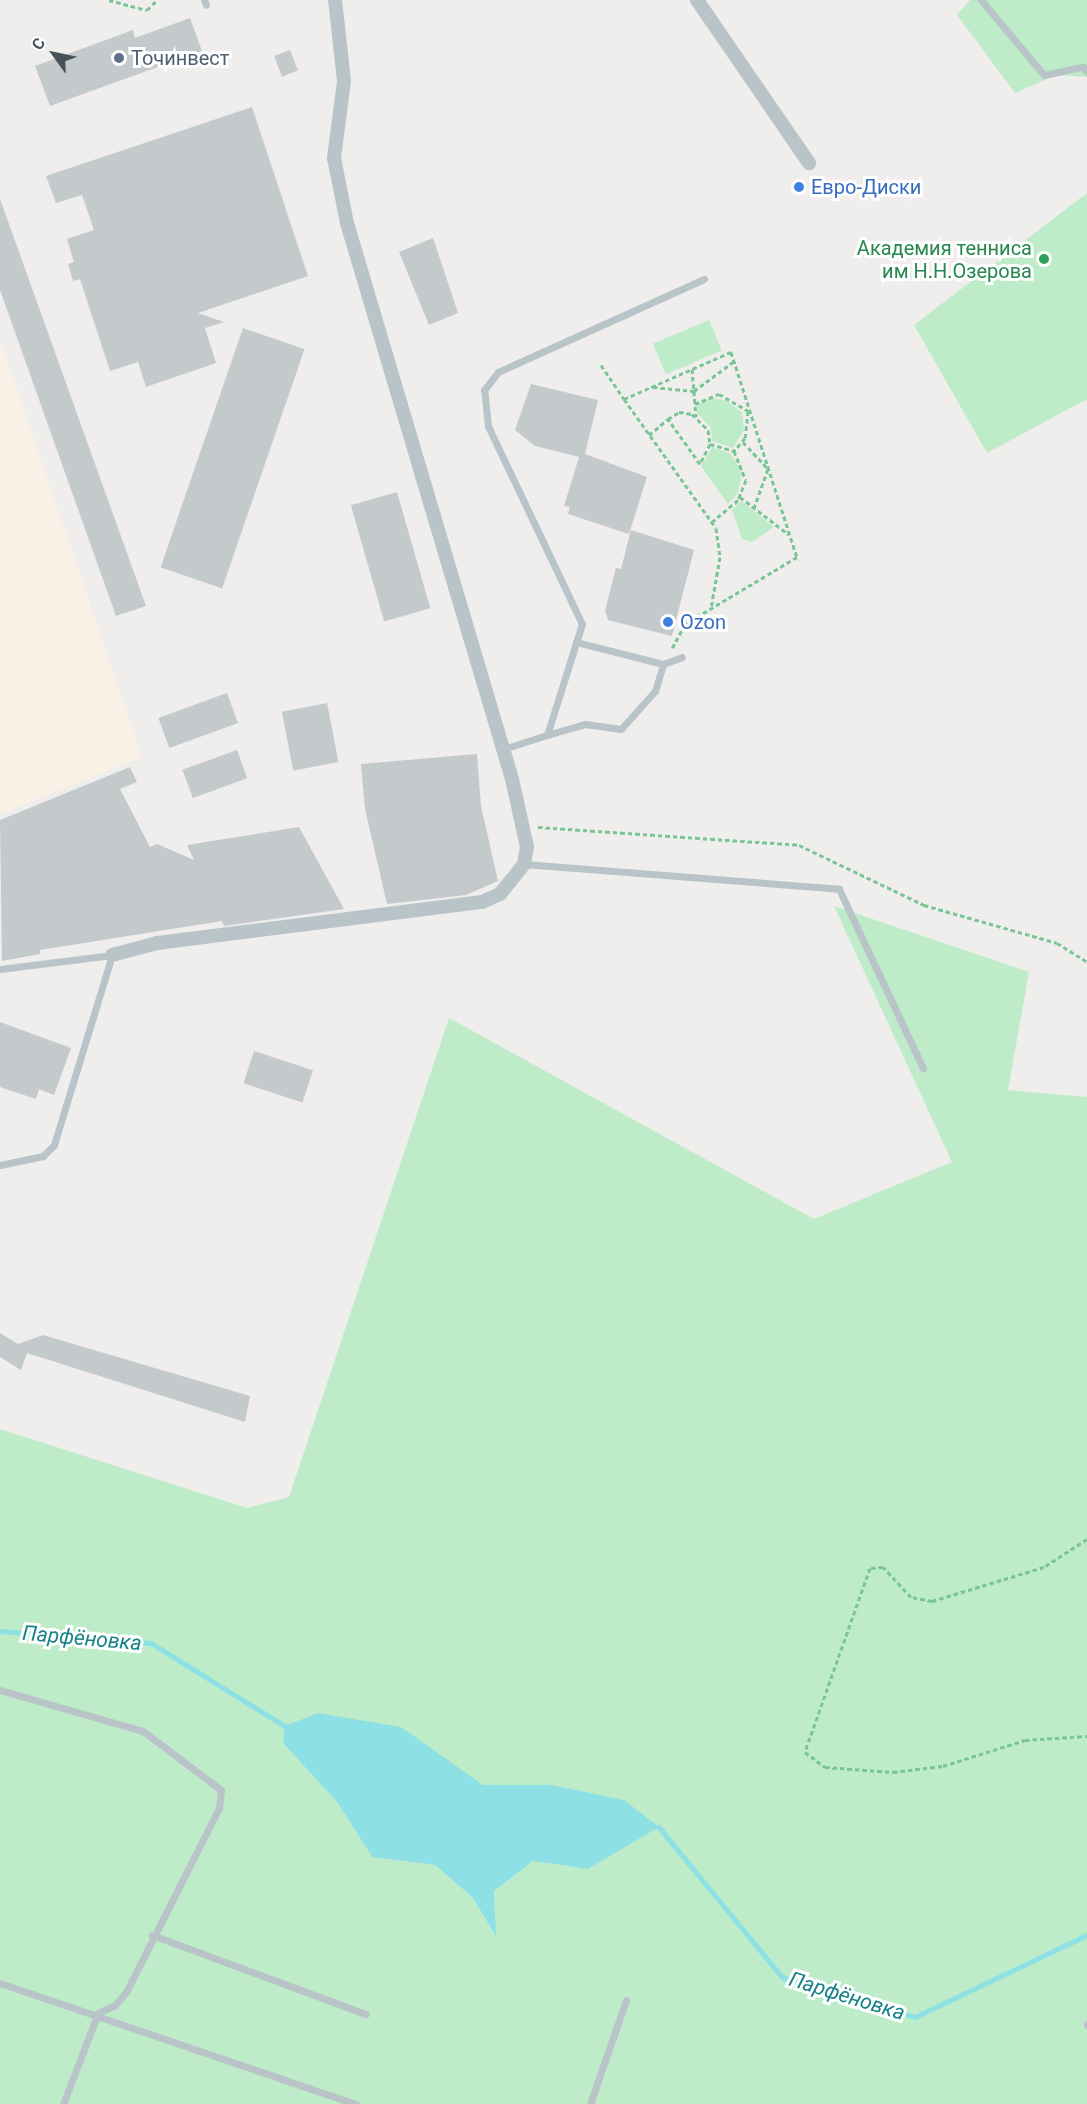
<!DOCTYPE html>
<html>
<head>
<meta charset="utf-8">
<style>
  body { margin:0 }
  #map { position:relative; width:1087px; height:2104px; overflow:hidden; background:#f0eded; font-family:Roboto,sans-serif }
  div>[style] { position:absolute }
  .commercial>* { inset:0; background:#faf1e6 }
  .green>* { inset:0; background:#beebc8; transform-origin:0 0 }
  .water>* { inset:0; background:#8de1e5 }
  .stream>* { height:4.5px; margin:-2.25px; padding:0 2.25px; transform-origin:2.25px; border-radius:2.25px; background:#8de1e5 }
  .building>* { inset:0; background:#c4c9cc; transform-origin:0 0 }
  .path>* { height:3px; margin-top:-1.5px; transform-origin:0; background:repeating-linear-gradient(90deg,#78c693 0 4.5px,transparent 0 7.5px) }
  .lane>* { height:7px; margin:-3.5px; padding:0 3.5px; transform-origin:3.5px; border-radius:3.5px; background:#b9c4c9 }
  .street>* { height:14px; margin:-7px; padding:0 7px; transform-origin:7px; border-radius:7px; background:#b9c4c9 }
  .dots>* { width:16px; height:16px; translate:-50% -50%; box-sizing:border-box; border:3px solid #fff; border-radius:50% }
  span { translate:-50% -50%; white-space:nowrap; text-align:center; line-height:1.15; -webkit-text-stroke:6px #fff; paint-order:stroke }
  .service-label { font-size:20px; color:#4e5e75 }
  .left { translate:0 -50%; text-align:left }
  .shop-label { font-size:20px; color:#366cbe }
  .leisure-label { font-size:20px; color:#27864d }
  .right { translate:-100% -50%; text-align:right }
  .water-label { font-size:21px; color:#158288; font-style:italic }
  .north { position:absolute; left:24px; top:24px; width:60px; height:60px; -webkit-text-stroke:4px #fff; paint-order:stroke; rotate:303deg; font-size:16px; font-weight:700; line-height:24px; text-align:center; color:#475359 }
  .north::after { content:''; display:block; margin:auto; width:21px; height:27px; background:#475359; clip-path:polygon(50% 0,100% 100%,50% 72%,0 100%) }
</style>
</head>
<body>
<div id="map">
  <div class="commercial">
    <div style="clip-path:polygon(0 340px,142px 757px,0 814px)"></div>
  </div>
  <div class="green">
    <div style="clip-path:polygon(970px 0,1087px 0,1087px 77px,1056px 75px,1015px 93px,957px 15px)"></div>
    <div style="clip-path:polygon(1087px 193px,1087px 399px,987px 453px,914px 325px)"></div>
    <div style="left:709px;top:320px;width:33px;height:61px;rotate:67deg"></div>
    <div style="clip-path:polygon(710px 398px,725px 400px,742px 412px,744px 430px,733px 448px,712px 441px,711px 428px,697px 413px,698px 404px)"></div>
    <div style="clip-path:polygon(712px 447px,731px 454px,742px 472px,738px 493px,728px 504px,701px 466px)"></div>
    <div style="clip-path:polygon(741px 501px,774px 527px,752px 542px,742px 539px,732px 510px)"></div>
    <div style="clip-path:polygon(evenodd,834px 906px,1029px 972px,1008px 1090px,1087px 1097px,1087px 2104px,0 2104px,0 1429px,247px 1508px,289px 1497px,449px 1018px,814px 1219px,952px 1162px,834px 906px,283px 1743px,444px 1759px,483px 1785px,551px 1785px,588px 1869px,533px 1861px,494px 1891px,495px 1936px,473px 1898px,435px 1865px,372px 1857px,337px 1802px,283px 1743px)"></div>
  </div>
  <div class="water">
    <div style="clip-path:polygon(318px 1713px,401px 1727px,483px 1785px,551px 1785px,624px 1800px,659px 1827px,588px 1869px,533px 1861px,494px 1891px,496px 1937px,473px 1898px,435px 1865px,372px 1857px,337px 1802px,283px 1743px,285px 1726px)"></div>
  </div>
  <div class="stream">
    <div style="left:0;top:1631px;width:151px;rotate:4.5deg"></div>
    <div style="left:151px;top:1643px;width:158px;rotate:31.8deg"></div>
    <div style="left:659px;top:1827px;width:194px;rotate:50.6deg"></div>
    <div style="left:782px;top:1977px;width:139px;rotate:16.7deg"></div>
    <div style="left:915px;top:2017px;width:191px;rotate:-25.5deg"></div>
  </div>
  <div class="building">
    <div style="clip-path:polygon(190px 18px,202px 51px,50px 106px,35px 66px,133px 30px,135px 38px)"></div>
    <div style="left:290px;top:50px;width:22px;height:17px;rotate:69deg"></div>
    <div style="clip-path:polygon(252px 107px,308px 276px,198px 313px,224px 322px,205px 328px,216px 363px,146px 387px,138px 362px,110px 371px,80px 279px,73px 281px,68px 264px,74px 262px,67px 239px,94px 230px,82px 195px,56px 203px,46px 176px)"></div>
    <div style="clip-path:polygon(0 199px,146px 606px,116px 616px,0 290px)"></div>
    <div style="clip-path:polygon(433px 238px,458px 313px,429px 325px,399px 252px)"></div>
    <div style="left:243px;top:328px;width:65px;height:253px;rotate:19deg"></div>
    <div style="clip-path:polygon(531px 384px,598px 400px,585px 454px,647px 477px,629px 534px,568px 514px,570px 507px,564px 506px,579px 457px,535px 446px,515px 430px)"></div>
    <div style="left:397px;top:492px;width:121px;height:48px;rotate:74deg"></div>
    <div style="clip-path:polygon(631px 530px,694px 550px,672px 636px,608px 620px,605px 611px,616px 568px,621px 569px)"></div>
    <div style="left:227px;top:693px;width:32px;height:73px;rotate:70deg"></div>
    <div style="left:327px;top:703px;width:60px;height:46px;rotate:79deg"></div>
    <div style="left:237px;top:750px;width:30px;height:58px;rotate:70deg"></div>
    <div style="clip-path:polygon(477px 754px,481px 806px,498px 881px,466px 895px,387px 904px,365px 809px,361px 764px)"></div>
    <div style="clip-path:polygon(130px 767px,137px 782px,120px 789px,150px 847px,157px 844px,194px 860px,187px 845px,299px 827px,344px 909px,224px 926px,222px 921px,40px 950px,40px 954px,2px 961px,0 820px)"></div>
    <div style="clip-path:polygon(0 1022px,71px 1048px,54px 1095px,39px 1089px,36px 1099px,0 1087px)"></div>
    <div style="left:254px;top:1051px;width:62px;height:34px;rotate:18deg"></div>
    <div style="clip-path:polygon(0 1333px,18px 1344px,43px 1335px,250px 1396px,245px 1422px,27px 1353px,21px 1370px,0 1357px)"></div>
  </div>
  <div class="path">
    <div style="left:109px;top:0;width:39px;rotate:15deg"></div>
    <div style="left:147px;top:10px;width:14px;rotate:-45deg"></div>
    <div style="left:601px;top:365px;width:41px;rotate:55.9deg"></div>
    <div style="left:624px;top:399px;width:117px;rotate:-23.7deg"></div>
    <div style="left:731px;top:352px;width:215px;rotate:72.2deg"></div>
    <div style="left:797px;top:557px;width:131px;rotate:149.1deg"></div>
    <div style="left:685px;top:624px;width:30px;rotate:118deg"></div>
    <div style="left:692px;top:369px;width:48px;rotate:85.2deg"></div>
    <div style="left:653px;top:387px;width:41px;rotate:5.6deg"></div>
    <div style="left:694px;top:391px;width:49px;rotate:-36.6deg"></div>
    <div style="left:624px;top:399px;width:158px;rotate:54.5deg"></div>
    <div style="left:716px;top:528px;width:29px;rotate:82deg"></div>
    <div style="left:720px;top:557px;width:52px;rotate:100deg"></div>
    <div style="left:695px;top:404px;width:26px;rotate:-23deg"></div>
    <div style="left:719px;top:394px;width:34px;rotate:30deg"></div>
    <div style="left:748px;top:411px;width:27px;rotate:96deg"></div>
    <div style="left:745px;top:438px;width:17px;rotate:130deg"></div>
    <div style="left:649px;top:435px;width:25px;rotate:-40deg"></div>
    <div style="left:668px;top:419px;width:13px;rotate:-32deg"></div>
    <div style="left:679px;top:412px;width:13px;rotate:9deg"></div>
    <div style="left:692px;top:414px;width:23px;rotate:45deg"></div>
    <div style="left:708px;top:430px;width:14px;rotate:82deg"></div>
    <div style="left:710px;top:444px;width:22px;rotate:117deg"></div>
    <div style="left:700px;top:464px;width:55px;rotate:-125.4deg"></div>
    <div style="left:743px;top:442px;width:37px;rotate:47deg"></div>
    <div style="left:768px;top:469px;width:41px;rotate:109.7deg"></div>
    <div style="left:710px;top:444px;width:25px;rotate:16deg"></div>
    <div style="left:734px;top:451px;width:31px;rotate:68deg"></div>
    <div style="left:746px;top:480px;width:22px;rotate:112deg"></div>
    <div style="left:738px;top:500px;width:34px;rotate:140deg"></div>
    <div style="left:740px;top:497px;width:61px;rotate:37.6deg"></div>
    <div style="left:538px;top:827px;width:262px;rotate:3.9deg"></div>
    <div style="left:799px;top:845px;width:139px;rotate:25.6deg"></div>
    <div style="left:924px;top:905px;width:138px;rotate:15.9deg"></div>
    <div style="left:1057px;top:943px;width:36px;rotate:32deg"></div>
    <div style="left:1087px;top:1539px;width:51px;rotate:146.9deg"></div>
    <div style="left:1044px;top:1567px;width:117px;rotate:163.1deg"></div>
    <div style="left:932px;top:1601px;width:21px;rotate:-169deg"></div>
    <div style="left:911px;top:1597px;width:41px;rotate:-133deg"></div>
    <div style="left:883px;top:1567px;width:13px;rotate:176deg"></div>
    <div style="left:870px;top:1568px;width:195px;rotate:109.5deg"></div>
    <div style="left:805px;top:1752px;width:25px;rotate:37deg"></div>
    <div style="left:825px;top:1767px;width:68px;rotate:4.2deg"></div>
    <div style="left:893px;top:1772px;width:50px;rotate:-6.8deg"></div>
    <div style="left:943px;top:1766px;width:86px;rotate:-17.6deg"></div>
    <div style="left:1025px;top:1740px;width:62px;rotate:-3.7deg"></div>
  </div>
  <div class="lane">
    <div style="left:204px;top:0;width:5px;rotate:68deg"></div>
    <div style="left:981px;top:0;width:98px;rotate:50deg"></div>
    <div style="left:1044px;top:75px;width:40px;rotate:-12deg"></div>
    <div style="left:1083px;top:67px;width:6px;rotate:51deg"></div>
    <div style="left:663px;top:664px;width:20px;rotate:-20deg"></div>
    <div style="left:547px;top:735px;width:40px;rotate:-16deg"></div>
    <div style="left:585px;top:724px;width:36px;rotate:8deg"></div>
    <div style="left:621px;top:729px;width:51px;rotate:-48.2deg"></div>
    <div style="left:655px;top:691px;width:28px;rotate:-73deg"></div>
    <div style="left:663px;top:664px;width:90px;rotate:-165.8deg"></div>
    <div style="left:503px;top:749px;width:46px;rotate:-17.7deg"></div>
    <div style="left:547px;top:735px;width:116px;rotate:-72.5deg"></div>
    <div style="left:582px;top:624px;width:219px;rotate:-115.4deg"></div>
    <div style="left:488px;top:426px;width:36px;rotate:-96deg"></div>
    <div style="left:484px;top:390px;width:23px;rotate:-52deg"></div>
    <div style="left:498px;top:372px;width:226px;rotate:-24.3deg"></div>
    <div style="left:524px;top:864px;width:316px;rotate:4.5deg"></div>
    <div style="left:839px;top:889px;width:198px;rotate:64.9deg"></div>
    <div style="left:0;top:969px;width:113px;rotate:-7.1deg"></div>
    <div style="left:112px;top:955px;width:199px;rotate:107deg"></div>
    <div style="left:54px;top:1145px;width:16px;rotate:135deg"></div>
    <div style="left:43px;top:1156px;width:44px;rotate:168.2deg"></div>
    <div style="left:0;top:1690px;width:149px;rotate:16deg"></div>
    <div style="left:143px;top:1731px;width:98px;rotate:37.1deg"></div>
    <div style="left:221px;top:1790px;width:18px;rotate:96deg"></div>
    <div style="left:219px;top:1808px;width:206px;rotate:116.8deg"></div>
    <div style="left:126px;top:1992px;width:17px;rotate:130deg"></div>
    <div style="left:115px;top:2005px;width:19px;rotate:155deg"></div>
    <div style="left:98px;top:2013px;width:97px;rotate:111deg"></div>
    <div style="left:152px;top:1935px;width:228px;rotate:20.3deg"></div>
    <div style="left:0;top:1983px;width:376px;rotate:18.8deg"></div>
    <div style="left:1087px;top:2024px;width:1px;rotate:90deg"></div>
    <div style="left:590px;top:2104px;width:110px;rotate:-70.9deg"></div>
  </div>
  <div class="street">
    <div style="left:697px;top:0;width:198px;rotate:55.5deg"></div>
    <div style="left:112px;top:955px;width:47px;rotate:-14.9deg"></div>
    <div style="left:157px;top:943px;width:328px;rotate:-7.2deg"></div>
    <div style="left:482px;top:902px;width:20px;rotate:-24deg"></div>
    <div style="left:500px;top:894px;width:38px;rotate:-51deg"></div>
    <div style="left:524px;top:864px;width:17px;rotate:-80deg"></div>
    <div style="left:527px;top:847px;width:70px;rotate:-102.4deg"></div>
    <div style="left:512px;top:779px;width:580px;rotate:-106.53deg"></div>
    <div style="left:347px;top:223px;width:66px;rotate:-101.3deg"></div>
    <div style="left:334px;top:158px;width:78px;rotate:-82.6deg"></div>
    <div style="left:344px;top:81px;width:81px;rotate:-96.3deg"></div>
  </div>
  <div class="dots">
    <div style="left:119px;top:58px;background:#5c6f8a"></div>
    <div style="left:799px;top:187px;background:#3f7fe0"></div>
    <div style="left:1044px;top:259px;background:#2e9e5b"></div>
    <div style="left:668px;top:622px;background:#3f7fe0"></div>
  </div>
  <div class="service-label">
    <span class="left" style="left:131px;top:58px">Точинвест</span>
  </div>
  <div class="shop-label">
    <span class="left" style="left:811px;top:187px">Евро-Диски</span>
    <span class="left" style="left:680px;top:622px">Ozon</span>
  </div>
  <div class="leisure-label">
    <span class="right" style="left:1032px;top:260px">Академия тенниса<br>им Н.Н.Озерова</span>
  </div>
  <div class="water-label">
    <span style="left:82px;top:1638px;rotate:5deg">Парфёновка</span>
    <span style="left:847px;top:1996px;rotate:17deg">Парфёновка</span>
  </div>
  <div class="north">С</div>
</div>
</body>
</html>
